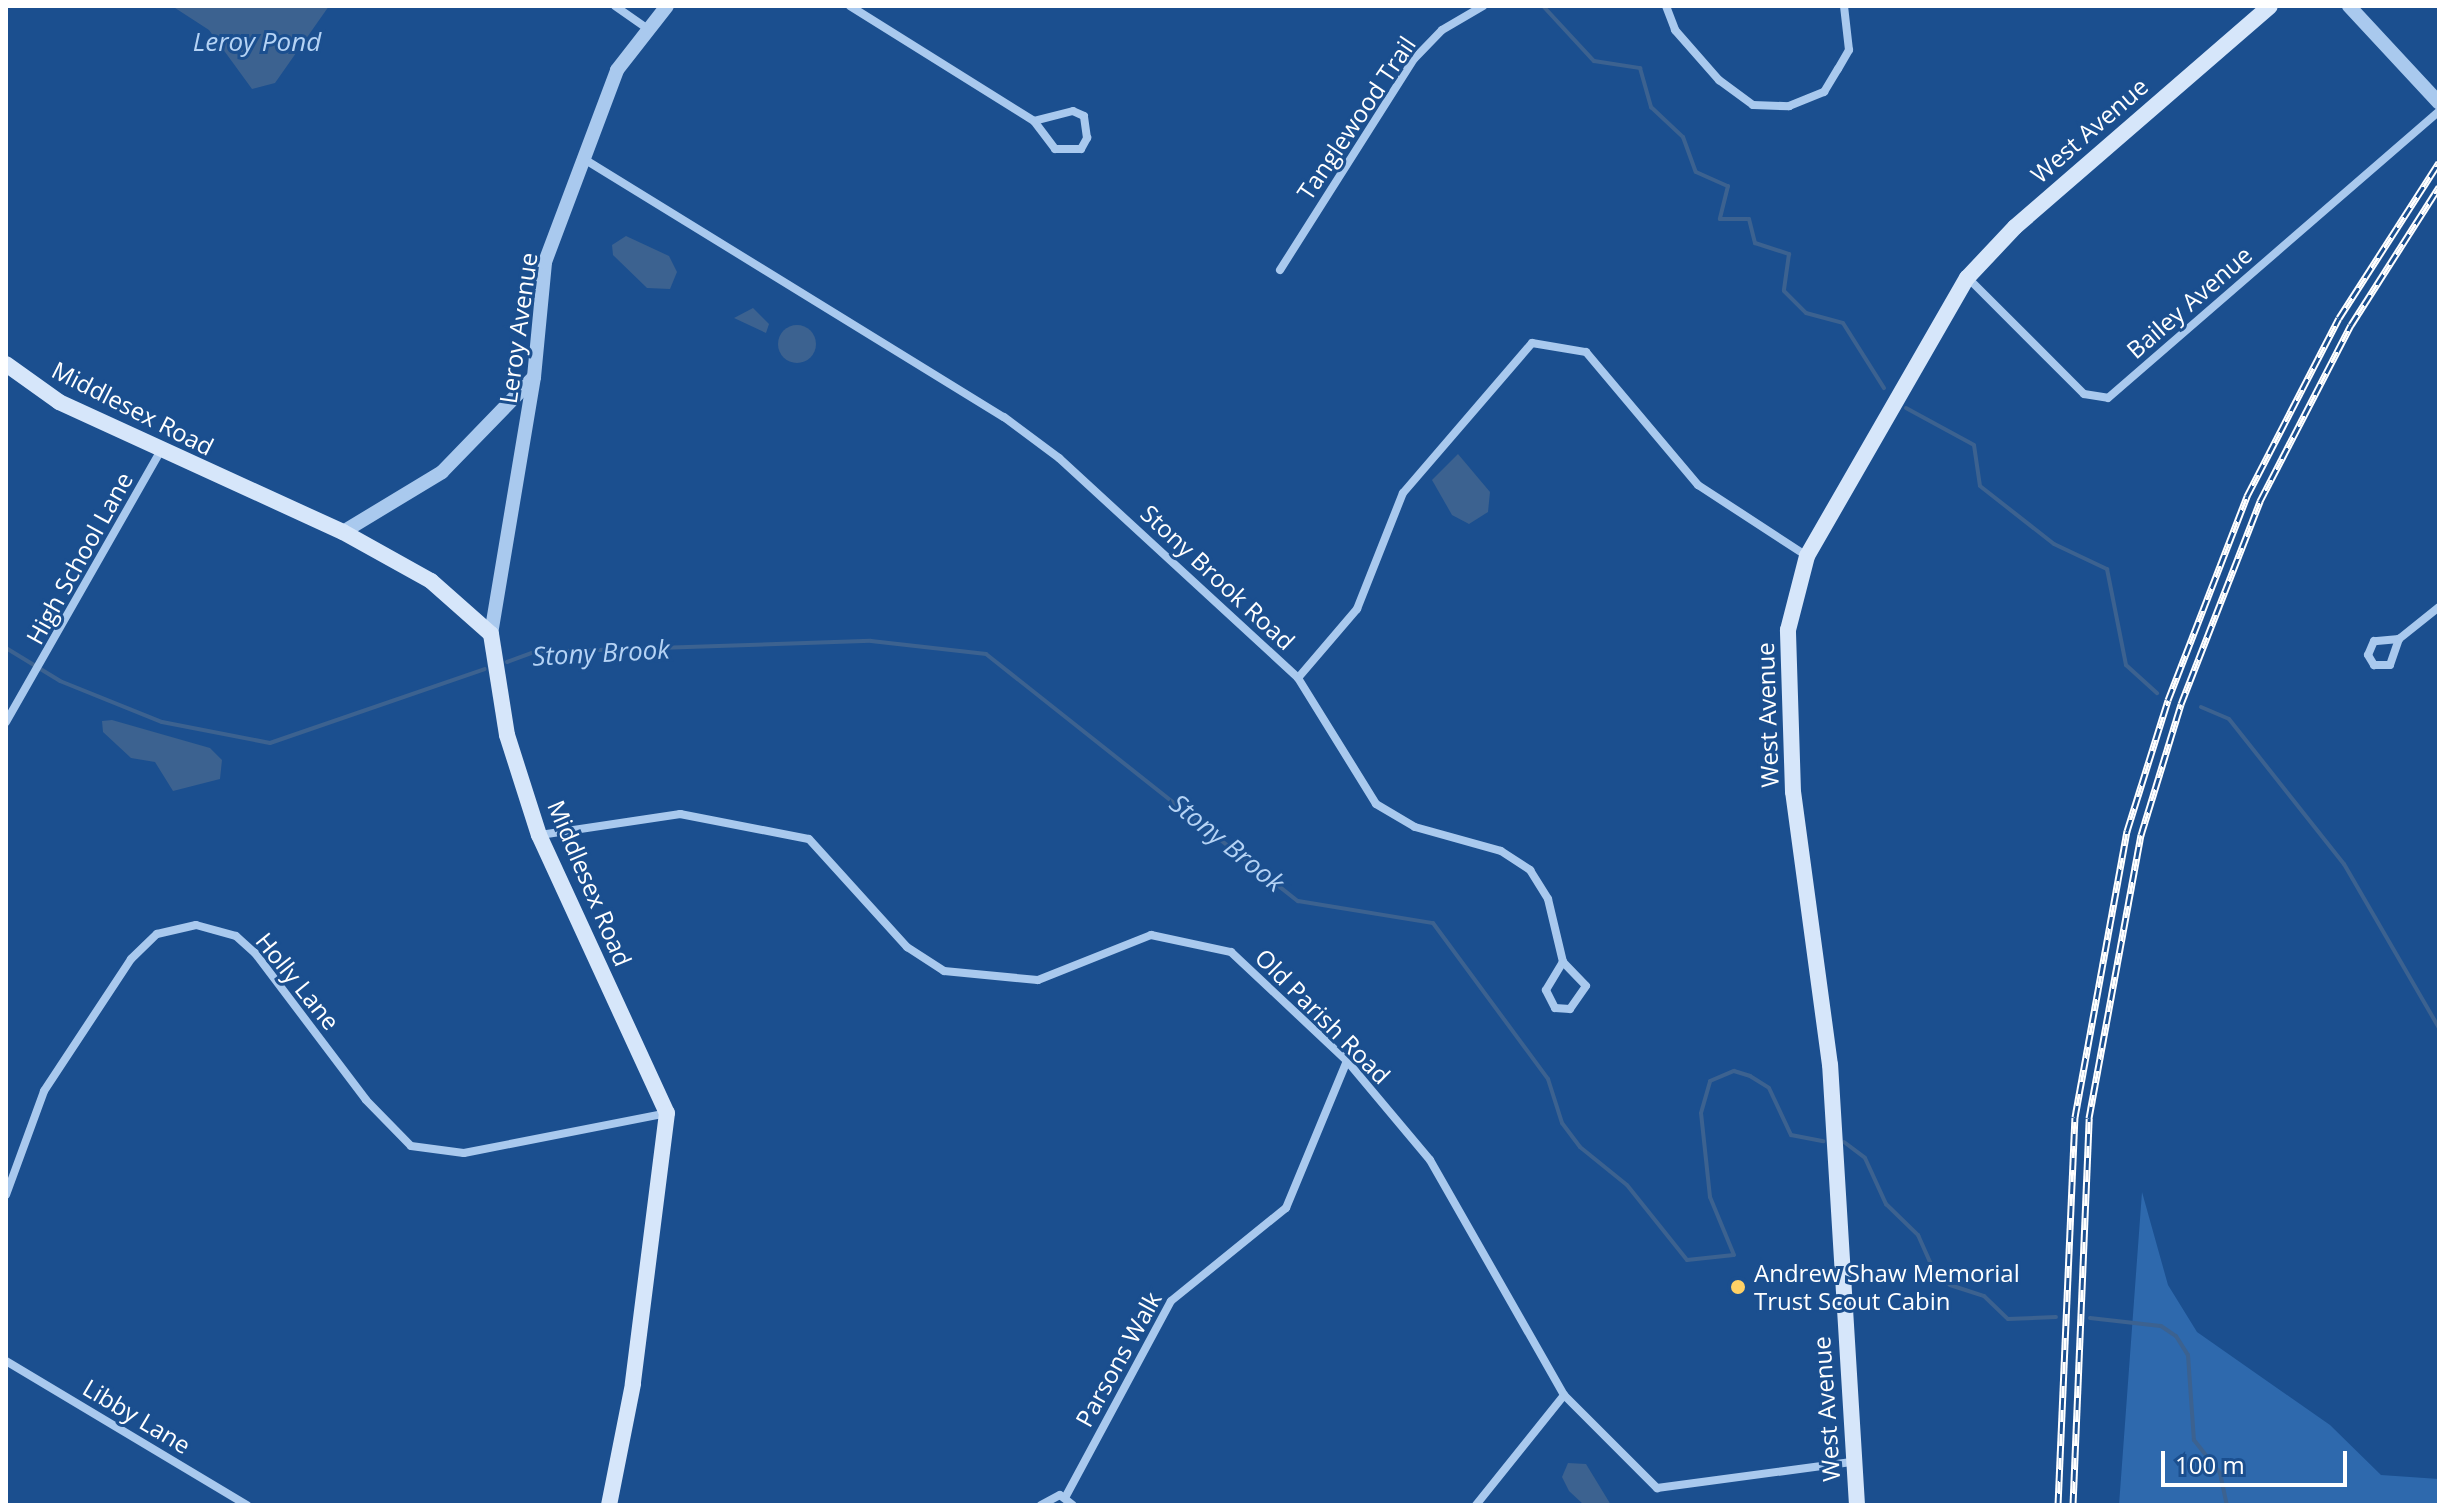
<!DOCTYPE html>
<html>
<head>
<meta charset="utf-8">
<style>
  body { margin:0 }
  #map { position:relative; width:2445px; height:1511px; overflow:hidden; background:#1b4f8f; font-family:"Open Sans",sans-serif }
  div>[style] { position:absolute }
  .green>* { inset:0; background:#2e69ad }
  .water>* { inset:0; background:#3c6290 }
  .round { border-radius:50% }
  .stream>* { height:4px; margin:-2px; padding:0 2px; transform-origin:2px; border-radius:2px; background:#3c6290 }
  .minor>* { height:8px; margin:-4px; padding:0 4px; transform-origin:4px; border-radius:4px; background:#a9c9ee }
  .tertiary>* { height:14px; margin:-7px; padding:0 7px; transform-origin:7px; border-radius:7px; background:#a9c9ee }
  .secondary>* { height:16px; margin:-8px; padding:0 8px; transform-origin:8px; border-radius:8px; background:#d6e6fa }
  .rail>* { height:7px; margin-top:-3.5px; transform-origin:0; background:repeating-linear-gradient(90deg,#1b4f8f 0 12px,#fff 0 24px); box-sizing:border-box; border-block:2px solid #fff }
  .dots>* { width:22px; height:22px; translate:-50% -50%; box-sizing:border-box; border:4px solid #1b4f8f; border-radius:50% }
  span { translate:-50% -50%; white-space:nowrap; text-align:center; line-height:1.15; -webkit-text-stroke:6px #1b4f8f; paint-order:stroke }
  .street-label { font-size:24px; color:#fff }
  .poi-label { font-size:24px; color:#fff }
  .left { translate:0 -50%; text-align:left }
  .water-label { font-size:26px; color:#b5d3f5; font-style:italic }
  .frame { position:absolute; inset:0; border:8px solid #fff; pointer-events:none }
  .scale { position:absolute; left:2161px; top:1451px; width:186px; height:36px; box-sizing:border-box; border:4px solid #fff; border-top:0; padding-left:10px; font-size:24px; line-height:28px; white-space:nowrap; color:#fff; -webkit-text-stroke:6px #1b4f8f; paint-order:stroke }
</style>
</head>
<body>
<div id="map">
  <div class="green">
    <div style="clip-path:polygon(2142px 1192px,2168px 1285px,2197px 1332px,2330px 1425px,2381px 1475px,2439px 1479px,2439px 1505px,2119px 1505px)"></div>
  </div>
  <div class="water">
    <div style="clip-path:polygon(172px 6px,329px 6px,275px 83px,252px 89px,209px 30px)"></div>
    <div style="clip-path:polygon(626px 236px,669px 256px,677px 272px,670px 289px,647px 288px,613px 255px,612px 245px)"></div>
    <div style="clip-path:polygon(753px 308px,769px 324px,766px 333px,734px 318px)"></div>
    <div class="round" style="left:778px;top:325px;width:38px;height:38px"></div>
    <div style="clip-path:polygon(1458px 454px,1490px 492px,1488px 512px,1469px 524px,1452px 515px,1432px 480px)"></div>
    <div style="clip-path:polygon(112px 720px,210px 748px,222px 760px,220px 779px,173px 791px,155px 762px,131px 758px,103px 732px,102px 721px)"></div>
    <div style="clip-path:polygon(1568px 1463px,1586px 1464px,1611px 1505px,1584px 1505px,1569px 1491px,1562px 1477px)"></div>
  </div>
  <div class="stream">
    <div style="left:1543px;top:6px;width:75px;rotate:47.2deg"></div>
    <div style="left:1594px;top:61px;width:47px;rotate:8.7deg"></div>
    <div style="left:1640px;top:68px;width:41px;rotate:74.2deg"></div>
    <div style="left:1651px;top:107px;width:44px;rotate:43.2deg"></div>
    <div style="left:1683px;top:137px;width:37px;rotate:70deg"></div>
    <div style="left:1696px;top:172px;width:35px;rotate:24deg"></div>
    <div style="left:1728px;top:186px;width:34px;rotate:104deg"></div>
    <div style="left:1720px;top:219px;width:29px"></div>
    <div style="left:1749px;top:219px;width:25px;rotate:76deg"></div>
    <div style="left:1755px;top:243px;width:36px;rotate:18deg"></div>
    <div style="left:1789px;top:254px;width:37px;rotate:98deg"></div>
    <div style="left:1784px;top:291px;width:31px;rotate:45deg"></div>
    <div style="left:1806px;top:313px;width:38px;rotate:15deg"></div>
    <div style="left:1843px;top:323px;width:77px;rotate:57.8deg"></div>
    <div style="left:1906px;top:408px;width:77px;rotate:28.6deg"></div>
    <div style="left:1974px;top:445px;width:41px;rotate:81.7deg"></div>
    <div style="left:1980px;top:486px;width:94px;rotate:38.1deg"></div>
    <div style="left:2054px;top:544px;width:59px;rotate:25.3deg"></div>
    <div style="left:2107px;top:569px;width:98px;rotate:78.8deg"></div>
    <div style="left:2126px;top:665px;width:42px;rotate:42.1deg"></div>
    <div style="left:6px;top:648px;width:63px;rotate:31.4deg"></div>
    <div style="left:60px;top:681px;width:110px;rotate:21.9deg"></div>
    <div style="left:162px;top:722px;width:110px;rotate:11deg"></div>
    <div style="left:270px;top:743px;width:227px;rotate:-19deg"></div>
    <div style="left:507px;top:662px;width:30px;rotate:-20deg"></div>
    <div style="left:535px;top:652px;width:336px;rotate:-1.9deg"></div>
    <div style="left:871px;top:641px;width:116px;rotate:6.4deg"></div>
    <div style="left:986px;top:654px;width:398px;rotate:38.4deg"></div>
    <div style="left:1298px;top:901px;width:137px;rotate:9.3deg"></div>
    <div style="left:1433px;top:923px;width:194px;rotate:53.6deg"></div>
    <div style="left:1548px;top:1079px;width:46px;rotate:72.3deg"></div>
    <div style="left:1562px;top:1123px;width:30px;rotate:53deg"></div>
    <div style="left:1580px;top:1147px;width:60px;rotate:39deg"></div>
    <div style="left:1627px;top:1185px;width:96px;rotate:51.3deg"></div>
    <div style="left:1687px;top:1260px;width:47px;rotate:-6.1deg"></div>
    <div style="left:1734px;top:1255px;width:63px;rotate:-112.5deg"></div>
    <div style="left:1710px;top:1197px;width:84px;rotate:-96.1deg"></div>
    <div style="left:1701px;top:1113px;width:33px;rotate:-74deg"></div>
    <div style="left:1710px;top:1081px;width:26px;rotate:-23deg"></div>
    <div style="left:1734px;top:1071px;width:17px;rotate:17deg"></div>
    <div style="left:1750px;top:1076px;width:22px;rotate:32deg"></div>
    <div style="left:1769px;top:1088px;width:52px;rotate:64.9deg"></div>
    <div style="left:1791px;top:1135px;width:33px;rotate:11deg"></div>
    <div style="left:2201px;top:707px;width:30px;rotate:23deg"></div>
    <div style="left:2229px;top:719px;width:185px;rotate:51.6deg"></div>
    <div style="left:2344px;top:864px;width:190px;rotate:59.9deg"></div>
    <div style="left:1844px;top:1142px;width:26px;rotate:37deg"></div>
    <div style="left:1865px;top:1158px;width:51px;rotate:65.5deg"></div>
    <div style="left:1886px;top:1204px;width:45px;rotate:44.1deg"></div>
    <div style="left:1918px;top:1235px;width:39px;rotate:66deg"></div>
    <div style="left:1934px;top:1271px;width:21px;rotate:41deg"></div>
    <div style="left:1950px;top:1285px;width:36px;rotate:18deg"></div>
    <div style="left:1984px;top:1296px;width:33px;rotate:44deg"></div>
    <div style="left:2008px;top:1319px;width:48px;rotate:-2.4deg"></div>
    <div style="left:2090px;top:1318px;width:71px;rotate:6.4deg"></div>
    <div style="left:2161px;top:1326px;width:18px;rotate:34deg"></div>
    <div style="left:2176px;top:1336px;width:22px;rotate:58deg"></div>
    <div style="left:2188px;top:1355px;width:85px;rotate:86deg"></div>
    <div style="left:2194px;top:1440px;width:42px;rotate:51.8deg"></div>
    <div style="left:2220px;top:1473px;width:33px;rotate:78deg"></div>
  </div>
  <div class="minor">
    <div style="left:615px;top:6px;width:38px;rotate:35deg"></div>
    <div style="left:850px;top:6px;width:217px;rotate:32deg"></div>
    <div style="left:1034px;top:121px;width:35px;rotate:53deg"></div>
    <div style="left:1055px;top:149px;width:26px"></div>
    <div style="left:1081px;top:149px;width:13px;rotate:-61deg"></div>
    <div style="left:1087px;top:138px;width:22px;rotate:-98deg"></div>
    <div style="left:1084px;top:116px;width:12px;rotate:-156deg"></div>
    <div style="left:1073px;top:111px;width:40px;rotate:165.6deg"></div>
    <div style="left:1666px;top:6px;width:26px;rotate:69deg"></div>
    <div style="left:1675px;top:30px;width:67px;rotate:48.7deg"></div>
    <div style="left:1719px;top:80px;width:42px;rotate:36.3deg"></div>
    <div style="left:1753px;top:105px;width:36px;rotate:2deg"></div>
    <div style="left:1789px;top:106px;width:38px;rotate:-22deg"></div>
    <div style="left:1824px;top:92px;width:27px;rotate:-59deg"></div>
    <div style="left:1838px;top:69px;width:22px;rotate:-60deg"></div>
    <div style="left:1849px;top:50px;width:44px;rotate:-96.5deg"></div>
    <div style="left:584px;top:159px;width:493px;rotate:31.6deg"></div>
    <div style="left:1004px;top:417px;width:69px;rotate:36.7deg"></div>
    <div style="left:1059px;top:458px;width:325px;rotate:42.6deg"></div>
    <div style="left:1298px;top:678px;width:148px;rotate:58.2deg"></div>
    <div style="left:1376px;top:804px;width:45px;rotate:30.5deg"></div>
    <div style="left:1415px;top:827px;width:89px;rotate:15.6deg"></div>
    <div style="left:1501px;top:851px;width:35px;rotate:33deg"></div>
    <div style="left:1530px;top:870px;width:34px;rotate:58deg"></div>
    <div style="left:1548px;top:899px;width:65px;rotate:76.6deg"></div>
    <div style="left:1563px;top:962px;width:33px;rotate:46deg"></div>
    <div style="left:1586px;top:986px;width:28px;rotate:125deg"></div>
    <div style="left:1570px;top:1009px;width:15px;rotate:-176deg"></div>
    <div style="left:1555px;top:1008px;width:20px;rotate:-117deg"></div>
    <div style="left:1546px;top:990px;width:33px;rotate:-59deg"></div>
    <div style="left:1280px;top:270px;width:250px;rotate:-57.6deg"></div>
    <div style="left:1414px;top:59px;width:40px;rotate:-46deg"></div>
    <div style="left:1442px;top:30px;width:48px;rotate:-30.3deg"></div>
    <div style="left:1968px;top:278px;width:164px;rotate:45deg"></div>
    <div style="left:2084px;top:394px;width:24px;rotate:9deg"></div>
    <div style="left:2108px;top:398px;width:438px;rotate:-40.9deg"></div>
    <div style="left:2399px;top:639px;width:25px;rotate:175deg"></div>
    <div style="left:2374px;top:641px;width:15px;rotate:113deg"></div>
    <div style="left:2368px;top:655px;width:12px;rotate:59deg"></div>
    <div style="left:2374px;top:665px;width:16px"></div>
    <div style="left:2390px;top:665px;width:28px;rotate:-71deg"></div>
    <div style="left:2399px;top:639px;width:51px;rotate:-38.7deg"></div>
    <div style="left:1298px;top:678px;width:91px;rotate:-49.5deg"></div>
    <div style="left:1357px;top:609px;width:125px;rotate:-68.4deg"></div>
    <div style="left:1403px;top:493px;width:198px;rotate:-49.3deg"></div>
    <div style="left:1532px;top:343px;width:55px;rotate:9.5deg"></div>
    <div style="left:1586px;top:352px;width:174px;rotate:49.9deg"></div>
    <div style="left:1698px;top:485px;width:130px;rotate:33.1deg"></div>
    <div style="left:6px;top:722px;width:311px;rotate:-60.3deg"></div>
    <div style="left:540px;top:835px;width:142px;rotate:-8.5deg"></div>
    <div style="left:680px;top:814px;width:131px;rotate:11deg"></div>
    <div style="left:809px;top:839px;width:146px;rotate:47.8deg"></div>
    <div style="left:907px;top:947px;width:44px;rotate:33deg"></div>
    <div style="left:944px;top:971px;width:94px;rotate:5.5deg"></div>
    <div style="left:1038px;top:980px;width:122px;rotate:-21.7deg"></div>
    <div style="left:1151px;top:935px;width:82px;rotate:12deg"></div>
    <div style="left:1231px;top:952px;width:159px;rotate:43.2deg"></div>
    <div style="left:1347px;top:1061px;width:129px;rotate:50deg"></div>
    <div style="left:1430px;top:1160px;width:271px;rotate:60.3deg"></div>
    <div style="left:1564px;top:1395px;width:132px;rotate:45deg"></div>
    <div style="left:1657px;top:1488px;width:196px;rotate:-7.6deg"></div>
    <div style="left:6px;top:1195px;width:111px;rotate:-69.9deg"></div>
    <div style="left:44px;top:1091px;width:158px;rotate:-56.6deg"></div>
    <div style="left:131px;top:959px;width:36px;rotate:-44deg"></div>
    <div style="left:157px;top:934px;width:40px;rotate:-13deg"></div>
    <div style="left:196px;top:925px;width:41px;rotate:15.4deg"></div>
    <div style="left:236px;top:936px;width:25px;rotate:42deg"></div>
    <div style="left:255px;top:953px;width:184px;rotate:52.9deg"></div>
    <div style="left:366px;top:1100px;width:64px;rotate:45.6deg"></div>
    <div style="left:411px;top:1146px;width:53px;rotate:7.5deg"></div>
    <div style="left:464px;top:1153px;width:207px;rotate:-11.1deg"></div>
    <div style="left:6px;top:1361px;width:281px;rotate:30.9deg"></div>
    <div style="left:1066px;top:1496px;width:221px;rotate:-61.7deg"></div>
    <div style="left:1171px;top:1301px;width:148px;rotate:-39deg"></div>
    <div style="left:1286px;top:1208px;width:159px;rotate:-67.5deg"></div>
    <div style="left:1041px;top:1505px;width:21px;rotate:-28deg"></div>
    <div style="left:1060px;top:1495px;width:16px;rotate:38deg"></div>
    <div style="left:1476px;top:1505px;width:141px;rotate:-51.3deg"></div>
  </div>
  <div class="tertiary">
    <div style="left:2349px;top:6px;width:132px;rotate:47.1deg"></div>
    <div style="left:343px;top:532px;width:116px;rotate:-31.2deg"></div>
    <div style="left:442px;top:472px;width:132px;rotate:-45.9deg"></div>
    <div style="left:491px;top:634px;width:261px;rotate:-80.5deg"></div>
    <div style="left:534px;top:377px;width:116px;rotate:-84.5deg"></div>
    <div style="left:545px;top:262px;width:205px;rotate:-69.4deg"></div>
    <div style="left:617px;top:70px;width:81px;rotate:-52deg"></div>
  </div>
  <div class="secondary">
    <div style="left:6px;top:364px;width:65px;rotate:35.6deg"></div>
    <div style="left:59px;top:402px;width:312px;rotate:24.6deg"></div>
    <div style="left:343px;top:532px;width:101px;rotate:29.1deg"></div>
    <div style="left:431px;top:581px;width:80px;rotate:41.5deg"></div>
    <div style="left:491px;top:634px;width:102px;rotate:81deg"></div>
    <div style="left:507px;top:735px;width:105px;rotate:72.3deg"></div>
    <div style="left:539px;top:835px;width:306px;rotate:65.3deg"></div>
    <div style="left:667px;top:1113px;width:273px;rotate:97.2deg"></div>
    <div style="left:633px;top:1384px;width:123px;rotate:101.2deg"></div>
    <div style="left:1857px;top:1505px;width:441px;rotate:-93.5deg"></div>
    <div style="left:1830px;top:1065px;width:275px;rotate:-97.7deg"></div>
    <div style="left:1793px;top:792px;width:162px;rotate:-91.8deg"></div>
    <div style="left:1788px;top:630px;width:76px;rotate:-75.6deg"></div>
    <div style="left:1807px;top:556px;width:321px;rotate:-60.1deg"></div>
    <div style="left:1967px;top:278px;width:70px;rotate:-46.7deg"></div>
    <div style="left:2015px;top:227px;width:337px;rotate:-40.9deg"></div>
  </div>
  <div class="rail">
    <div style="left:2058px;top:1505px;width:388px;rotate:-87.5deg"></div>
    <div style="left:2075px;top:1117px;width:291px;rotate:-79.7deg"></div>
    <div style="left:2127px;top:831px;width:137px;rotate:-72.6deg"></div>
    <div style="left:2168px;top:700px;width:219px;rotate:-68.8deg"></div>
    <div style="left:2247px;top:496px;width:200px;rotate:-62.7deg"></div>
    <div style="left:2339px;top:318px;width:185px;rotate:-57.3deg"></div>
    <div style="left:2073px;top:1505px;width:387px;rotate:-87.6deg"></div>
    <div style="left:2089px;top:1118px;width:288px;rotate:-79.6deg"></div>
    <div style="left:2141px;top:835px;width:137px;rotate:-73deg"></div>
    <div style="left:2181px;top:704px;width:218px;rotate:-68.7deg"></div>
    <div style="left:2260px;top:501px;width:198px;rotate:-62.7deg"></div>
    <div style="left:2351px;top:325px;width:164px;rotate:-57.5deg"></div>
  </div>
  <div class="dots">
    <div style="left:1738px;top:1287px;background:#ffd166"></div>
  </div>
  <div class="street-label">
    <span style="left:1356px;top:118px;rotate:-56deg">Tanglewood Trail</span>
    <span style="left:2089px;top:130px;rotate:-41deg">West Avenue</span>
    <span style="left:2189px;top:302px;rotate:-41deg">Bailey Avenue</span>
    <span style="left:518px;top:328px;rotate:-82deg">Leroy Avenue</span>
    <span style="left:133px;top:408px;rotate:27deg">Middlesex Road</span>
    <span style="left:79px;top:558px;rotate:-61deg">High School Lane</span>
    <span style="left:1218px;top:577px;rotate:43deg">Stony Brook Road</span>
    <span style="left:1767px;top:715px;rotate:-92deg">West Avenue</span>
    <span style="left:590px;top:883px;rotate:67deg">Middlesex Road</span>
    <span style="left:298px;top:981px;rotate:51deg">Holly Lane</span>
    <span style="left:1323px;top:1016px;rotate:45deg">Old Parish Road</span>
    <span style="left:1118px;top:1359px;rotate:-61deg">Parsons Walk</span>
    <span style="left:1826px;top:1409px;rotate:-94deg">West Avenue</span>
    <span style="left:137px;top:1416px;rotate:31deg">Libby Lane</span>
  </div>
  <div class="poi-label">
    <span class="left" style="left:1754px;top:1287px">Andrew Shaw Memorial<br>Trust Scout Cabin</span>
  </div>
  <div class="water-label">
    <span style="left:257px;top:42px">Leroy Pond</span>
    <span style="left:601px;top:653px;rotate:-3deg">Stony Brook</span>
    <span style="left:1227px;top:843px;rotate:39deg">Stony Brook</span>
  </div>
  <div class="frame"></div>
  <div class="scale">100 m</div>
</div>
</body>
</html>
